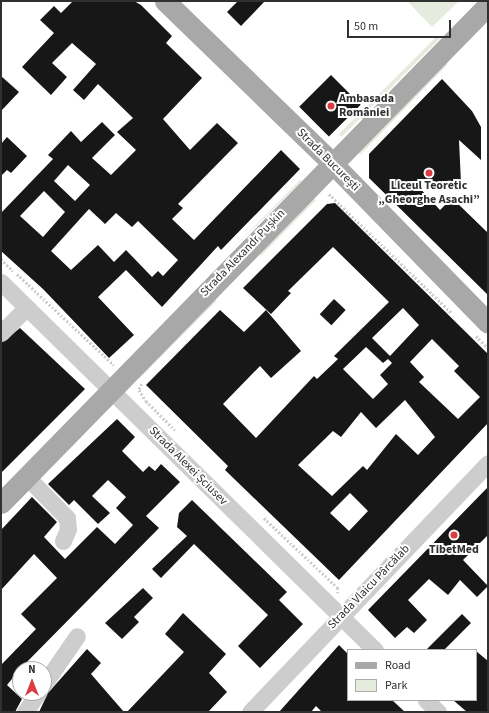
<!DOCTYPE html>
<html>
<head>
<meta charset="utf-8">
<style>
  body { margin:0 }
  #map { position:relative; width:489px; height:713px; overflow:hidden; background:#fff; font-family:"Source Sans 3",sans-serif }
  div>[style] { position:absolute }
  .green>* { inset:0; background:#e5ecde; transform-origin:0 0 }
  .building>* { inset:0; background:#171717; transform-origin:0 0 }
  .path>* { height:2.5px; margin-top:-1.25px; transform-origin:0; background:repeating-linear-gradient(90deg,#cdcdcd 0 2px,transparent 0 4px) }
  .minor>* { height:17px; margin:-8.5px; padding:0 8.5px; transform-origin:8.5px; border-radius:8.5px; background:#cdcdcd }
  .major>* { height:21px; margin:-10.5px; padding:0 10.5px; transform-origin:10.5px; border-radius:10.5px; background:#a8a8a8 }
  .trees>* { width:10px; height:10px; margin:-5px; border-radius:50%; background:#9fac95 }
  .dots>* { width:11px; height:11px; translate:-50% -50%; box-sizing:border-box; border:2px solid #fff; border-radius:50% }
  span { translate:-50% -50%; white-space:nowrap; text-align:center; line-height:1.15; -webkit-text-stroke:4px #fff; paint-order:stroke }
  .poi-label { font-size:12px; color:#303030; font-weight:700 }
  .left { translate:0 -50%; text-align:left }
  .street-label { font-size:12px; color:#303030 }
  .frame { position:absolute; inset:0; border:2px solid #303030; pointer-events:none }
  .legend { position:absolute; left:347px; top:649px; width:130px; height:52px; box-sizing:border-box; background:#fff; border:1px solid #acacac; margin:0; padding:5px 7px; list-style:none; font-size:12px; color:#303030 }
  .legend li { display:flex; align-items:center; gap:8px; height:20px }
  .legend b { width:20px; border:1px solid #acacac }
  .north { position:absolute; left:12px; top:661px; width:40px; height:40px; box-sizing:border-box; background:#fff; border:1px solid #acacac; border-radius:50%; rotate:0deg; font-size:11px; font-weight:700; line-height:16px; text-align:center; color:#303030 }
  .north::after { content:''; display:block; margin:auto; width:14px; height:18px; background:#dc3c41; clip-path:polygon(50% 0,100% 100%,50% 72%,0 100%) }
  .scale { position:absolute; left:347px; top:20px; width:104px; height:18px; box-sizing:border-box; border:2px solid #303030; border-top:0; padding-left:5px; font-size:12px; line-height:14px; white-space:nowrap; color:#303030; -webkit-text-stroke:3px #fff; paint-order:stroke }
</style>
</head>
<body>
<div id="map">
  <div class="green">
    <div style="clip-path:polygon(407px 1px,459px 1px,432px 27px)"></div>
    <div style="left:437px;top:36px;width:4px;height:139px;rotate:45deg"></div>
    <div style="clip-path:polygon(444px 61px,448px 64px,360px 155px,357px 152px)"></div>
    <div style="clip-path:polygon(300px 180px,302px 181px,224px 257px)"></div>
    <div style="clip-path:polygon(313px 196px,316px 200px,261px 256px,258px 253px)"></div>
    <div style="left:214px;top:298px;width:4px;height:110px;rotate:45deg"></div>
  </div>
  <div class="building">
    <div style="clip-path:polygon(evenodd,73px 1px,134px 1px,141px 5px,172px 36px,166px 43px,202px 78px,163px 119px,190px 150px,217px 123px,238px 143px,178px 204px,183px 208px,172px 219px,194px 240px,281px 150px,300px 169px,221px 250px,218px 246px,162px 307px,126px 270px,98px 297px,134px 335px,109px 358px,43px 289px,1px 251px,1px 213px,53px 159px,48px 155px,71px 131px,81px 142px,102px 122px,115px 135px,92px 158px,111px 175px,136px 150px,117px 132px,133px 118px,98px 84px,84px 100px,73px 90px,96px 64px,72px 43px,52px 63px,67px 77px,51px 95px,22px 67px,54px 33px,40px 20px,54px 6px,61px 13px,73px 1px,68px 165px,90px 185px,75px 201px,54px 181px,68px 165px,73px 1px,44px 191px,65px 212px,43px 237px,20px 216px,44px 191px,73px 1px,89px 209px,105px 224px,116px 213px,132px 227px,138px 221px,178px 260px,163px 276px,158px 271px,152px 277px,126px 250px,114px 262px,98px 245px,71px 270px,51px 251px,89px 209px)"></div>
    <div style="clip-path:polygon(238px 1px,265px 1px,241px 26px,227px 12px)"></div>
    <div style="left:331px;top:75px;width:42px;height:45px;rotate:45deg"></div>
    <div style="clip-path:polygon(1px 76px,19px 92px,1px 111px)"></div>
    <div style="clip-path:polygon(442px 79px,472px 111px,481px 127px,481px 160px,459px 140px,461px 183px,415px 183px,440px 210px,452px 198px,488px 233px,488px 295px,369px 178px,369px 154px)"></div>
    <div style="clip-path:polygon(7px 137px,27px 156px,11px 173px,7px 170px,1px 176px,1px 144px)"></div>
    <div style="clip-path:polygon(evenodd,335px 203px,488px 354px,488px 423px,339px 580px,225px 470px,228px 466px,146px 385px,220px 310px,244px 332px,266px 310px,301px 351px,271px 378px,260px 366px,223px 404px,256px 438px,314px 376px,317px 379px,338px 359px,334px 356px,389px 302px,333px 247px,288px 291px,291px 293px,271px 314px,243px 288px,327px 204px,335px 203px,403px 308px,419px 325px,390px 356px,372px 338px,403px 308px,335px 203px,432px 339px,459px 366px,454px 371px,480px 397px,458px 419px,419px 382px,424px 377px,410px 362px,432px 339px,335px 203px,366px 347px,383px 363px,388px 359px,392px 363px,380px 375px,388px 384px,373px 399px,343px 369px,366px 347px,335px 203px,405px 400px,435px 437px,418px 455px,396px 434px,367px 470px,363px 466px,332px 496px,298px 465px,333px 431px,341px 437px,361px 412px,376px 428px,405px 400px,335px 203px,350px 493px,368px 511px,349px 531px,330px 513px,350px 493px)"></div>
    <div style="left:334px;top:299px;width:16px;height:21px;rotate:43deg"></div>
    <div style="clip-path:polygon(20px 328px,85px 389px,1px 473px,1px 343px)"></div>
    <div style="clip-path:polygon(117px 419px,135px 437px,122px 451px,143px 472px,149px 466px,155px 471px,161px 464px,180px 482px,146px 516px,159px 528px,20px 669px,7px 685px,22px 699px,15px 712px,1px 712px,1px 665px,36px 629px,21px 614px,57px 578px,34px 554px,1px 590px,1px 530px,32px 497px,57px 522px,44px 537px,65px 559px,97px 527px,115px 544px,133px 525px,116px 508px,126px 497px,108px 480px,92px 496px,110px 513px,98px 524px,74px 500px,69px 505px,48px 484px)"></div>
    <div style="clip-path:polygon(488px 487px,488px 535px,463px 560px,488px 586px,477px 597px,460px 580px,448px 595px,429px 579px,408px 600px,427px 620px,414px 633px,407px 627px,395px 638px,368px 610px)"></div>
    <div style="clip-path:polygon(192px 500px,287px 592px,279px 600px,303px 624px,260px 668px,238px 646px,268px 615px,194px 544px,161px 578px,152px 569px,187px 536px,177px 527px,179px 513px)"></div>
    <div style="clip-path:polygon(143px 588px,153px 598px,134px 617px,139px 622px,122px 639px,105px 623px)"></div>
    <div style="clip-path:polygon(183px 613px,226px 654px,209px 673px,227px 692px,208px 712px,127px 712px,184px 652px,165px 634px)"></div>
    <div style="clip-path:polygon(462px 614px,471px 623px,444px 650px,426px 650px)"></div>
    <div style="clip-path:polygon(339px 645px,348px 654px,348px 700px,392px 700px,405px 712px,322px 712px,316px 706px,311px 712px,279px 712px)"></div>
    <div style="clip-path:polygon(87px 649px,101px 663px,91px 674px,124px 712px,39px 712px,48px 693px)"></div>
    <div style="clip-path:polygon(476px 651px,488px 661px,488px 712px,467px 712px,453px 700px,476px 700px)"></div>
  </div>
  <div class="path">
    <div style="left:329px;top:194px;width:171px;rotate:44.1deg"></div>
    <div style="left:1px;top:259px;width:17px;rotate:45deg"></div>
    <div style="left:17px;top:274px;width:133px;rotate:43.2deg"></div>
    <div style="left:476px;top:336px;width:17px;rotate:45deg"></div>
    <div style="left:142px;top:384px;width:7px;rotate:117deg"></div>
    <div style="left:139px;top:390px;width:13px;rotate:58deg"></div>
    <div style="left:146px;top:401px;width:41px;rotate:45deg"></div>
    <div style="left:264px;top:518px;width:102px;rotate:43.4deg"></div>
    <div style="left:338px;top:588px;width:5px;rotate:90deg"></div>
  </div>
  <div class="minor">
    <div style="left:1px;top:282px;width:525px;rotate:44.54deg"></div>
    <div style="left:1px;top:333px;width:35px;rotate:-45deg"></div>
    <div style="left:27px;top:477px;width:57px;rotate:45.7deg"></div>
    <div style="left:67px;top:518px;width:11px;rotate:85deg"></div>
    <div style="left:68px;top:529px;width:13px;rotate:113deg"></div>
    <div style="left:44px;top:684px;width:58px;rotate:-55.5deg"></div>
    <div style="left:426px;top:700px;width:17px;rotate:45deg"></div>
    <div style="left:25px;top:712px;width:23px;rotate:-56deg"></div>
    <div style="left:250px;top:712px;width:344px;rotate:-46.3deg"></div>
  </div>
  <div class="major">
    <div style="left:165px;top:1px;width:233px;rotate:44.1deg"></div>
    <div style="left:332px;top:163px;width:223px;rotate:45.7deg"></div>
    <div style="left:1px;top:503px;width:697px;rotate:-45.64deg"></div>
  </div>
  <div class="trees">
    <div style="left:364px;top:114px"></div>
  </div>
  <div class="dots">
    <div style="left:331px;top:106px;background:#dc3c41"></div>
    <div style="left:429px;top:173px;background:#dc3c41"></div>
    <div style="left:454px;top:535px;background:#dc3c41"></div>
  </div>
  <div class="poi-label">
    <span class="left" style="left:339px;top:106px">Ambasada<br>României</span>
    <span style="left:429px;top:193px">Liceul Teoretic<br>„Gheorghe Asachi”</span>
    <span style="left:454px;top:550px">TibetMed</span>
  </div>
  <div class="street-label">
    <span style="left:328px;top:160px;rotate:45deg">Strada București</span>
    <span style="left:243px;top:253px;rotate:-46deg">Strada Alexandr Pușkin</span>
    <span style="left:188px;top:466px;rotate:45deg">Strada Alexei Șciusev</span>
    <span style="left:369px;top:587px;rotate:-46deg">Strada Vlaicu Pârcălab</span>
  </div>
  <div class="frame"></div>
  <ul class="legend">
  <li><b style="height:5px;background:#a8a8a8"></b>Road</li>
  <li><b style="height:11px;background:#e5ecde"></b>Park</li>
  </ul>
  <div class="north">N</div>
  <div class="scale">50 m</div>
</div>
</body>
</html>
